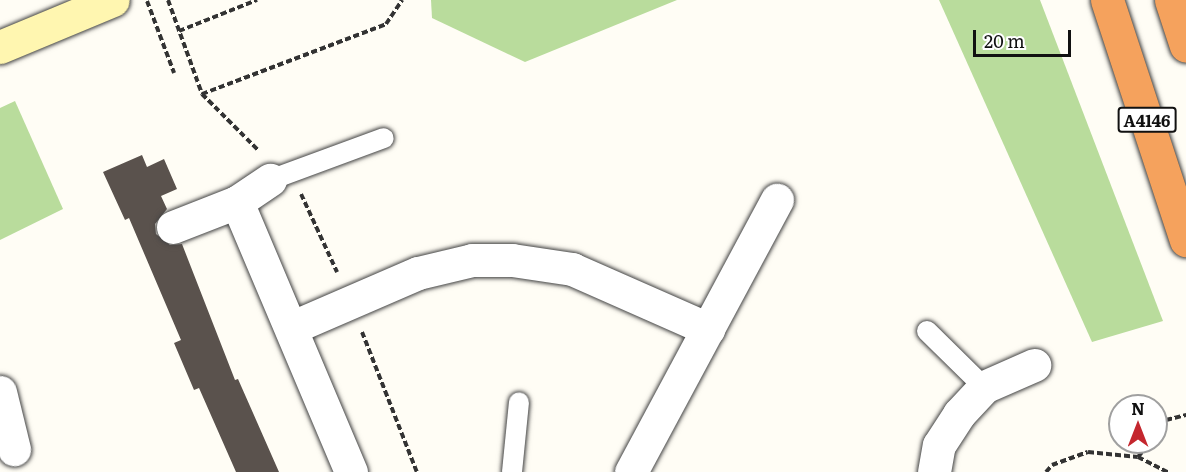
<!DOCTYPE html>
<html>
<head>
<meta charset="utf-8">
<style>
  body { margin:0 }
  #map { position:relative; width:1186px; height:472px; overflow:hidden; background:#fffdf5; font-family:Literata,serif }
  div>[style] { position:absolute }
  .forest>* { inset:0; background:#b9dc9c }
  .building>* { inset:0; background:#5a524d }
  .path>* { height:4px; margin-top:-2px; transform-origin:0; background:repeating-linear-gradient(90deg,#333 0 6px,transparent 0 9px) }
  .roads { filter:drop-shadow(0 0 2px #444) drop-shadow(0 0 2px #444) }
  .lane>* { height:20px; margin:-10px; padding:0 10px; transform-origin:10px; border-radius:10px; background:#fff }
  .street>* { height:33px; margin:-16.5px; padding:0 16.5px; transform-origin:16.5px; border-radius:16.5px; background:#fff }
  .secondary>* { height:33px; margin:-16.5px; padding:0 16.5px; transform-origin:16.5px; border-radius:16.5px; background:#fff6b0 }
  .highway>* { height:33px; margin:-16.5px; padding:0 16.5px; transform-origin:16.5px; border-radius:16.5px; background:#f5a25d }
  span { translate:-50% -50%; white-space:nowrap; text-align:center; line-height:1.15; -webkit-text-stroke:6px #fff; paint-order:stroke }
  .shield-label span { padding:2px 4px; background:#fff; border:2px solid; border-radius:4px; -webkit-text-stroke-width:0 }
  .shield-label { font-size:16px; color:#111; font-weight:700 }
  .north { position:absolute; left:1108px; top:394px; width:60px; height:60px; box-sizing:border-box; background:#fff; border:2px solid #a0a0a0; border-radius:50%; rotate:0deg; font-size:16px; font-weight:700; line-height:24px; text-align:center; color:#111 }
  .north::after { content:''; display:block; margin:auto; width:21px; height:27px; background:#c4262e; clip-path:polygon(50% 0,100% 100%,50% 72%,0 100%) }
  .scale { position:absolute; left:973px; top:30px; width:98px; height:27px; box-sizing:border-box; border:3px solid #111; border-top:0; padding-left:8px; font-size:18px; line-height:21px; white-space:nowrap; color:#111; -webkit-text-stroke:4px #fff; paint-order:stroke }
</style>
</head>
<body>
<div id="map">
  <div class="forest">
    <div style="clip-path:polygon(431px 0,677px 0,525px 62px,432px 18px)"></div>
    <div style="clip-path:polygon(939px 0,1040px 0,1163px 321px,1092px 342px)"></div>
    <div style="clip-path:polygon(15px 101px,63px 209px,0 240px,0 108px)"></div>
  </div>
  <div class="building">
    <div style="clip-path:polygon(142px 155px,147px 167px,164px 159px,177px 189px,161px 196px,167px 209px,155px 224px,156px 234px,170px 245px,182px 244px,235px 380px,238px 379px,279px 472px,236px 472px,199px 388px,194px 390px,174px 343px,181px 340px,129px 218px,125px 220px,103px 172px)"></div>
  </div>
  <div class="path">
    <div style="left:168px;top:0;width:100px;rotate:70.1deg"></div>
    <div style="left:202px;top:94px;width:79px;rotate:45deg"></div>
    <div style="left:147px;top:1px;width:77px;rotate:69.4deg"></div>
    <div style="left:179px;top:31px;width:84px;rotate:-21.7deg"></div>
    <div style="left:202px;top:94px;width:197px;rotate:-20.8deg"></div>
    <div style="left:386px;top:24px;width:29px;rotate:-56deg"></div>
    <div style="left:301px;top:194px;width:86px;rotate:65.2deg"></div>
    <div style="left:362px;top:332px;width:150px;rotate:68.6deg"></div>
    <div style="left:1156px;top:433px;width:16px;rotate:-52deg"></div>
    <div style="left:1166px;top:420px;width:21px;rotate:-14deg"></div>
    <div style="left:1138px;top:457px;width:19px;rotate:-51deg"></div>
    <div style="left:1046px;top:472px;width:9px;rotate:-49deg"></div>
    <div style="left:1052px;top:465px;width:38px;rotate:-20deg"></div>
    <div style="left:1088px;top:452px;width:50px;rotate:5.7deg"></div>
    <div style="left:1138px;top:457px;width:34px;rotate:27deg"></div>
  </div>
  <div class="roads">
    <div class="lane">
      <div style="left:270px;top:180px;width:121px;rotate:-20.2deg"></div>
      <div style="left:927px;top:331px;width:80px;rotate:44.5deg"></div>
      <div style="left:512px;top:472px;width:70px;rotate:-84.3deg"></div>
    </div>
    <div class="street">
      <div style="left:237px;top:202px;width:293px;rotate:67.1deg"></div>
      <div style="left:173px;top:227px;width:69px;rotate:-21.3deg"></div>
      <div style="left:237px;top:202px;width:40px;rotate:-34deg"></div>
      <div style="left:293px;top:327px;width:136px;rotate:-23.4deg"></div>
      <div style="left:418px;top:273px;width:56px;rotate:-13.5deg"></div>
      <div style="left:472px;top:260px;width:40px"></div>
      <div style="left:512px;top:260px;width:61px;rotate:8.5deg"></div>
      <div style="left:572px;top:269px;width:149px;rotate:23.8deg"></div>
      <div style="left:0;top:392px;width:59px;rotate:76.2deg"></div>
      <div style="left:631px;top:472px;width:309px;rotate:-61.8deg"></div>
      <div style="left:934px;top:472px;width:27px;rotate:-80deg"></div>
      <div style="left:939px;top:445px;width:37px;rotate:-57deg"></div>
      <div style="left:959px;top:414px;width:37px;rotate:-47deg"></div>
      <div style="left:984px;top:387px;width:55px;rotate:-23.7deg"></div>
    </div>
    <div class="secondary">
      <div style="left:0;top:47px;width:122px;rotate:-22.6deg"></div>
    </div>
    <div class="highway">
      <div style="left:1107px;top:0;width:253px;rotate:71.8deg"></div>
      <div style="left:1171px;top:0;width:48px;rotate:71.9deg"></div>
    </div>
  </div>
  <div class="shield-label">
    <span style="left:1147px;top:120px">A4146</span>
  </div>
  <div class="north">N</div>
  <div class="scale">20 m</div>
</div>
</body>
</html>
